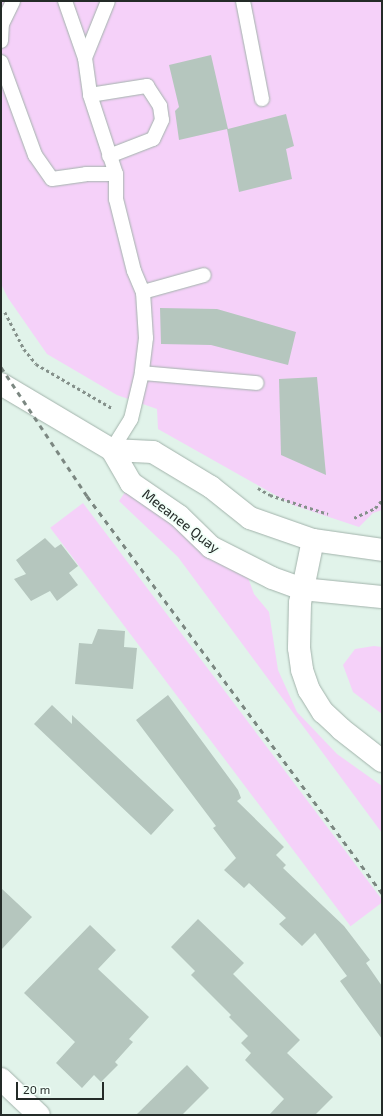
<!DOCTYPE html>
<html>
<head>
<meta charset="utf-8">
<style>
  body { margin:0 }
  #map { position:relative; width:383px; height:1116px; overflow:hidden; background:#e1f3ea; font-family:"Exo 2",sans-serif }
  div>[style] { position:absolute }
  .green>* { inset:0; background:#f5d1f9; transform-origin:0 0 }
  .building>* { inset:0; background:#b5c6be }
  .path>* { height:2.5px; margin-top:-1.25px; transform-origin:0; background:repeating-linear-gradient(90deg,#85918b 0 3px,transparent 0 6px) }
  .roads { filter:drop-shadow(0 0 1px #a2b3ab) drop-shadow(0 0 1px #a2b3ab) }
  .service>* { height:14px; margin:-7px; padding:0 7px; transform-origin:7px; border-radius:7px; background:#fff }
  .minor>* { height:22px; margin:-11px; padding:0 11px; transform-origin:11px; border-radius:11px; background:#fff }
  .secondary>* { height:22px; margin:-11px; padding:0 11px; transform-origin:11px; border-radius:11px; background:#fff }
  .rail>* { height:3px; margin-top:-1.5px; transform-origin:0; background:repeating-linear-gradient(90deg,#7b8781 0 5px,transparent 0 10px) }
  span { translate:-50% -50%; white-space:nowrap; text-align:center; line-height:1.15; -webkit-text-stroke:3.5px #f1fff8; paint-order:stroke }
  .street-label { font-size:14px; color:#242b28 }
  .frame { position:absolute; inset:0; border:2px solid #242b28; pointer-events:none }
  .scale { position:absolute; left:16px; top:1082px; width:88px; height:18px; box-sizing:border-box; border:2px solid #242b28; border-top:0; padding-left:5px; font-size:12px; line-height:14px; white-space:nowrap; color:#242b28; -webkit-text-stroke:3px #f1fff8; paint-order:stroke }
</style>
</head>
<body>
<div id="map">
  <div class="green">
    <div style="clip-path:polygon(1px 1px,382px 1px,382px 510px,373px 513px,359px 527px,293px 505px,158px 429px,157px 409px,117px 395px,47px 354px,8px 298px,1px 284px)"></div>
    <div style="clip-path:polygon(130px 485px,243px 564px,254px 594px,269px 612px,278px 670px,297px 712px,337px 754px,382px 786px,382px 833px,178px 557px,119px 501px)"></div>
    <div style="left:83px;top:503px;width:499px;height:41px;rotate:53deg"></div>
    <div style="clip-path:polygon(374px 646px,382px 647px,382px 714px,353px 692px,343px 665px,355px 649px)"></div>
  </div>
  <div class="building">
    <div style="clip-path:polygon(211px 55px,228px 129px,286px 114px,294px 146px,286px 149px,292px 179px,239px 192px,227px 129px,179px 140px,175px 111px,179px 107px,169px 65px)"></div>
    <div style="clip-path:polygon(160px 308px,217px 309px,296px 332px,288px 365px,211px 345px,161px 344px)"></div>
    <div style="clip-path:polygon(317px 377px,326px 475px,281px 455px,279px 379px)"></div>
    <div style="clip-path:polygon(45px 538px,55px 548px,61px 544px,78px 566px,69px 573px,78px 585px,57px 601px,50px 591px,31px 601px,14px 579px,26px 574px,16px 560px)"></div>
    <div style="clip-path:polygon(98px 629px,125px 631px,124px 647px,137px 648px,133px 689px,75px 684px,79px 643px,92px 644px)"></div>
    <div style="clip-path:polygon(168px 695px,238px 790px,241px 798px,237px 801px,284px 847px,276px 855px,286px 865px,283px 868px,344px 926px,370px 960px,366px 963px,382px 986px,382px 1039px,340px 981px,347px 976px,315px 933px,302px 946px,279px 924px,286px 918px,249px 883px,244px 888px,224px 870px,236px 858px,213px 828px,216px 826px,136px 720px)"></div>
    <div style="clip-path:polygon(52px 705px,72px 724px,72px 715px,174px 810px,151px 835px,34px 724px)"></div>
    <div style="clip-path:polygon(1px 888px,32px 917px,1px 950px)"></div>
    <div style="clip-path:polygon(198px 919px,244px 963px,233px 974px,300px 1040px,287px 1053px,333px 1097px,315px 1115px,269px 1115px,284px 1099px,245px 1060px,251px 1053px,241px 1043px,248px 1036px,229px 1017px,231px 1015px,191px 975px,195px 971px,171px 947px)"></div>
    <div style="clip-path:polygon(90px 925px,116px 950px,98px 969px,149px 1017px,129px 1039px,133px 1042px,115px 1062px,118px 1065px,101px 1082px,94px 1075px,82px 1088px,56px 1063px,75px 1042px,24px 993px)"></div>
    <div style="clip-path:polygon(187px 1065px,209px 1088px,182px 1115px,136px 1115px)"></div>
  </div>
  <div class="path">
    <div style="left:5px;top:312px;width:42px;rotate:62.8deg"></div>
    <div style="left:24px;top:349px;width:19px;rotate:51deg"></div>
    <div style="left:36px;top:364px;width:88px;rotate:30.1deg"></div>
    <div style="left:258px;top:488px;width:14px;rotate:30deg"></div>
    <div style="left:270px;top:495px;width:61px;rotate:18.1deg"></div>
    <div style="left:354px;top:518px;width:23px;rotate:-25deg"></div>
    <div style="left:375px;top:508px;width:11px;rotate:-49deg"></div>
  </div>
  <div class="roads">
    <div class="service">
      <div style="left:65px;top:1px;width:60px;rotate:70.7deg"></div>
      <div style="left:85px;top:58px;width:37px;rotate:82deg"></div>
      <div style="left:90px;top:95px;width:83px;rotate:71.8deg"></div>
      <div style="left:116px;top:174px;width:25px;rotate:90deg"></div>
      <div style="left:116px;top:199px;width:74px;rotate:76deg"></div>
      <div style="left:134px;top:271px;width:23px;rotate:67deg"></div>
      <div style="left:143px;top:292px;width:46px;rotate:86.3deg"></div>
      <div style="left:146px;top:338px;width:35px;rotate:97deg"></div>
      <div style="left:142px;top:373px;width:47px;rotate:103.4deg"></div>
      <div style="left:131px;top:419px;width:36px;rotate:122deg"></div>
      <div style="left:243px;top:1px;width:100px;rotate:79deg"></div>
      <div style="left:1px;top:41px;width:17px;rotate:-87deg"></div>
      <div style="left:2px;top:24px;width:25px;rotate:-64deg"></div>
      <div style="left:85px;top:58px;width:61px;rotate:-68deg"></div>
      <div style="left:1px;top:62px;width:99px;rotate:69.9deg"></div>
      <div style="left:35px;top:155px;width:29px;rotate:55deg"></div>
      <div style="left:52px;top:179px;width:34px;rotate:-8deg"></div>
      <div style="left:86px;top:174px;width:30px"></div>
      <div style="left:90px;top:95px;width:58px;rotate:-9deg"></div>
      <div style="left:147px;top:86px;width:24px;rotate:57deg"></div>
      <div style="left:160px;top:106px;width:14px;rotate:82deg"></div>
      <div style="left:162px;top:120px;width:21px;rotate:115deg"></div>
      <div style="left:153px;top:139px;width:47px;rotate:158.9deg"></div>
      <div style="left:143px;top:292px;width:63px;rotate:-15.6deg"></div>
      <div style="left:142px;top:373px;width:115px;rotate:5deg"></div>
    </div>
    <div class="minor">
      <div style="left:313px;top:540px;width:64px;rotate:101.7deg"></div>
      <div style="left:300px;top:603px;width:45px;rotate:91.3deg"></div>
      <div style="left:299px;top:648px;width:22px;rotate:82deg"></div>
      <div style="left:302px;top:670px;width:21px;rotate:71deg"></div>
      <div style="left:309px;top:690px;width:26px;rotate:58deg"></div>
      <div style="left:323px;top:712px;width:25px;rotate:43deg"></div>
      <div style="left:341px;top:729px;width:52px;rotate:38deg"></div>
      <div style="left:1px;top:1079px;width:52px;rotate:43.5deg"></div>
    </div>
    <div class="secondary">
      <div style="left:1px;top:384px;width:129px;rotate:30.7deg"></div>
      <div style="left:112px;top:450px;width:41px;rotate:2.8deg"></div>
      <div style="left:153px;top:452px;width:68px;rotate:31.1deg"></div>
      <div style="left:211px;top:487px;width:50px;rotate:38.5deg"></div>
      <div style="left:250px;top:518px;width:67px;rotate:19.2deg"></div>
      <div style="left:313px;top:540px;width:70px;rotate:8.2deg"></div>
      <div style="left:112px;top:450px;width:38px;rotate:60deg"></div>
      <div style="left:131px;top:483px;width:58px;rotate:34.5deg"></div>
      <div style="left:179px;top:516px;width:45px;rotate:44.1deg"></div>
      <div style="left:211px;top:547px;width:68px;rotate:26.9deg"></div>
      <div style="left:272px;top:578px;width:32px;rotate:20deg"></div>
      <div style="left:302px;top:589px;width:80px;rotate:5.7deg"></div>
    </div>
  </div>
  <div class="rail">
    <div style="left:1px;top:367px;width:155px;rotate:56.3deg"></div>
    <div style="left:87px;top:496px;width:495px;rotate:53.4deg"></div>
  </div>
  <div class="street-label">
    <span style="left:181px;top:521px;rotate:38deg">Meeanee Quay</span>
  </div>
  <div class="frame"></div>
  <div class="scale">20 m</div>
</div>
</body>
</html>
